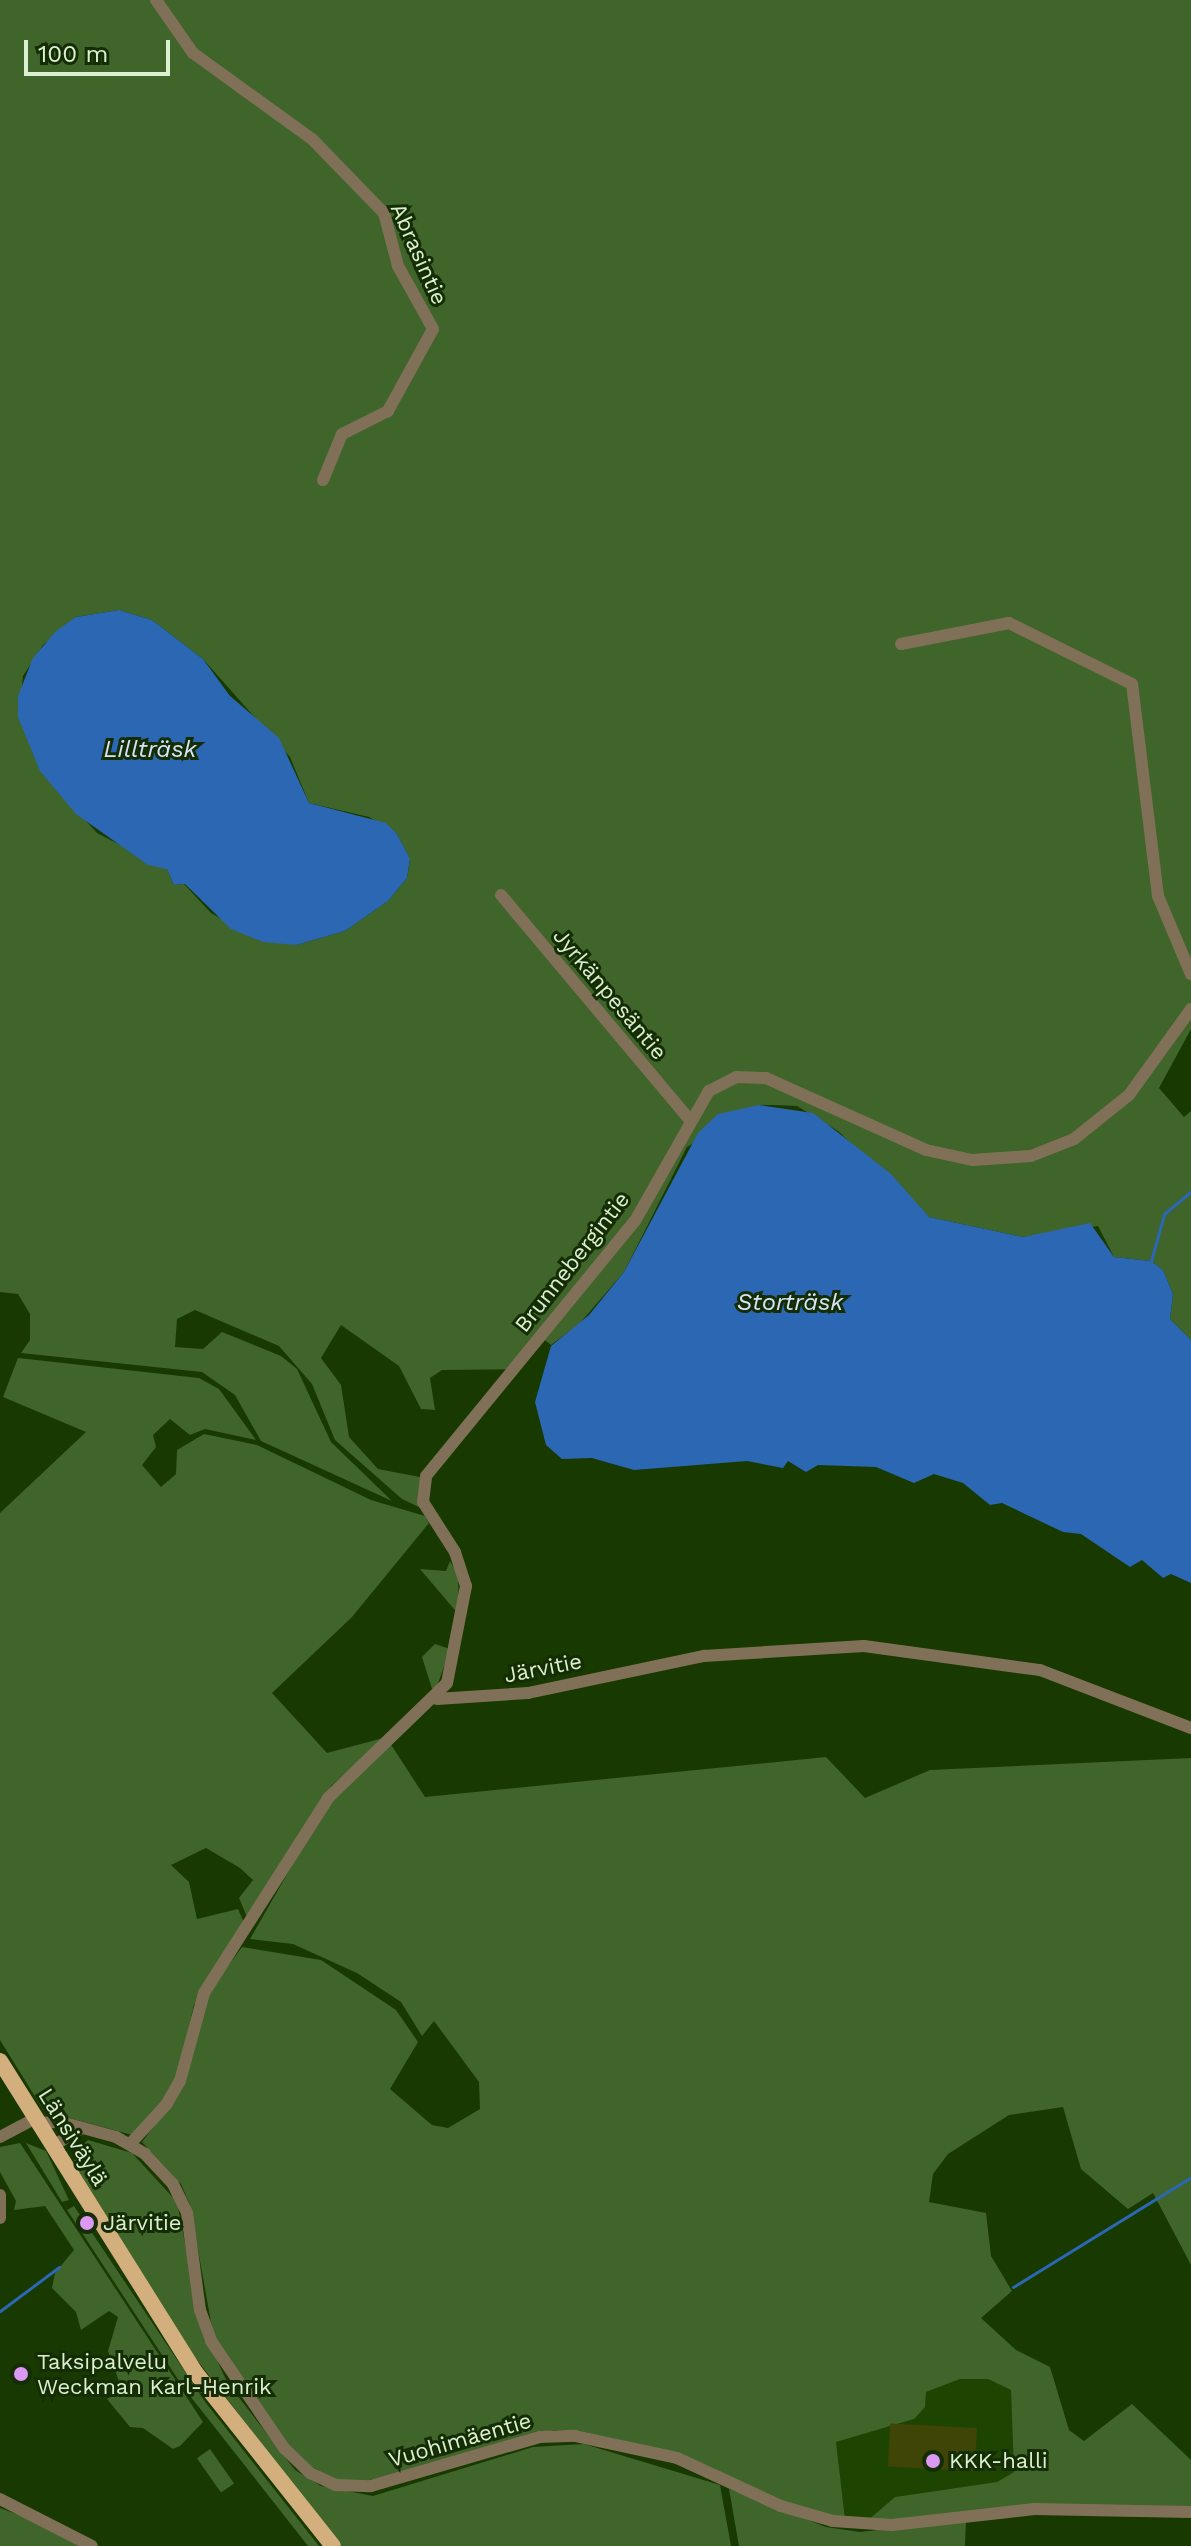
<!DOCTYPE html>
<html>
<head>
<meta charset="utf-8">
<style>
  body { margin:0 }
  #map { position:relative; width:1191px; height:2546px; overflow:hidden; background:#183900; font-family:"Work Sans",sans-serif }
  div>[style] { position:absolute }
  .built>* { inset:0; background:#1e4401 }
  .green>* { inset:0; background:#3f652a; transform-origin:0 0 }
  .water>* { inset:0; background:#2b67b3 }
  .stream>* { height:3px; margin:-1.5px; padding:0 1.5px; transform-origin:1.5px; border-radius:1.5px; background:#2b67b3 }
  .building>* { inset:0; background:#3f4506; transform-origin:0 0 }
  .minor>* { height:12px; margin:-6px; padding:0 6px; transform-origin:6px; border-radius:6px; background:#817058 }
  .major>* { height:16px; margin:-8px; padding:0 8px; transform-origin:8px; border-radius:8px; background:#d2af7d }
  .dots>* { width:22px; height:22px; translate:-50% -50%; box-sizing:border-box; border:4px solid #142d04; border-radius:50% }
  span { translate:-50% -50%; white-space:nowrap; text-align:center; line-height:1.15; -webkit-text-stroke:6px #142d04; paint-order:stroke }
  .street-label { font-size:22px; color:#dbefd1 }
  .poi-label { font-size:22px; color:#dbefd1 }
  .left { translate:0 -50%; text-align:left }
  .water-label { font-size:24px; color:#d5e4f9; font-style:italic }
  .scale { position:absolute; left:24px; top:40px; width:146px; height:36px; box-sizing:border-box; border:4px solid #dbefd1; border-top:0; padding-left:10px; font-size:24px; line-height:28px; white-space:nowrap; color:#dbefd1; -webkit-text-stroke:6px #142d04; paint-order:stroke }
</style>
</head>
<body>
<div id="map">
  <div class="built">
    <div style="clip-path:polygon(960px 2379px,988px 2379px,1011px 2390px,1014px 2472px,997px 2482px,895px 2497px,867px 2521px,845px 2519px,836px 2442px,914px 2419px,926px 2392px)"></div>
  </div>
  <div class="green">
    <div style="clip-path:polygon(evenodd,0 0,1191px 0,1191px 1029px,1159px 1088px,1184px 1117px,1191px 1111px,1191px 1340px,1170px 1319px,1173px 1294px,1163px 1270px,1151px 1261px,1114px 1257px,1098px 1226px,1023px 1237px,929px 1217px,838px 1131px,797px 1106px,774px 1105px,759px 1105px,687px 1147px,624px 1272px,579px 1324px,551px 1345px,545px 1340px,520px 1369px,442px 1370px,430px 1378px,435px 1410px,421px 1409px,399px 1366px,341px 1325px,321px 1358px,341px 1385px,349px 1437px,378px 1469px,420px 1477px,423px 1509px,402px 1499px,335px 1440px,312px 1384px,279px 1346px,195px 1310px,177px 1319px,175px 1347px,203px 1349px,222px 1332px,281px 1356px,297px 1369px,331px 1442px,392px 1501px,261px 1441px,235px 1395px,202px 1372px,21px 1353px,30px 1340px,30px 1314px,18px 1294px,0 1292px,0 0,119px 610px,152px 620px,203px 659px,290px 757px,309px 803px,369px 817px,397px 834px,410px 860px,407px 878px,388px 901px,345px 931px,296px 945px,251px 936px,211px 913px,184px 884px,174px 885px,167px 869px,97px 833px,40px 770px,19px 717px,23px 676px,43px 645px,76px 617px,119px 610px)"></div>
    <div style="clip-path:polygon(18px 1358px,199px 1378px,219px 1389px,256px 1440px,205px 1429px,190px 1435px,170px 1419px,153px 1435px,156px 1447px,142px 1465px,161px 1487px,176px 1474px,177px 1450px,204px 1434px,257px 1445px,371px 1500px,425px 1516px,429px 1523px,352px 1617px,272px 1693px,327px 1753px,387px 1737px,331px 1786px,250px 1924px,239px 1898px,253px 1880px,240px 1868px,206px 1848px,171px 1865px,189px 1882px,197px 1919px,238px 1909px,246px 1927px,194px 2005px,177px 2077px,162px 2106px,132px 2135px,44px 2111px,0 2040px,0 1513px,86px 1432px,3px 1397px)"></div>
    <div style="clip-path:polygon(450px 1561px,458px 1575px,459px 1615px,420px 1569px,446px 1571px)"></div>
    <div style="clip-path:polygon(435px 1644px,450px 1649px,434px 1695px,422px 1657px)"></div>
    <div style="clip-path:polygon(390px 1743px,425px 1797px,826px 1757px,865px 1798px,930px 1770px,1191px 1758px,1191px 2265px,1153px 2193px,1128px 2209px,1081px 2169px,1063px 2107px,1009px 2115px,948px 2154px,933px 2174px,929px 2202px,986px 2213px,991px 2256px,1012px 2291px,981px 2318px,1016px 2350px,1050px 2367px,1069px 2430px,1084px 2441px,1132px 2404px,1191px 2460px,1191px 2508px,867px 2521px,895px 2497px,997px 2482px,1014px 2472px,1011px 2390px,988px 2379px,960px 2379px,926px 2392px,925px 2407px,914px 2419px,836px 2442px,845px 2519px,783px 2503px,686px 2456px,579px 2431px,554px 2430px,393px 2477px,344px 2483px,302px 2462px,243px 2389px,214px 2339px,190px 2205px,181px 2184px,142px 2142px,170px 2105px,208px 1993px,242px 1947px,321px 1960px,396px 2010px,418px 2042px,390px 2089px,432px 2125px,448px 2128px,480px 2109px,479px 2082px,434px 2021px,422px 2036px,401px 2002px,357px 1973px,293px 1944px,250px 1939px,333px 1794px)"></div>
    <div style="clip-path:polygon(88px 2140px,132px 2153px,177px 2202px,201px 2325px,227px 2382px,295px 2470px,321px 2486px,373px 2496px,533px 2447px,584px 2444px,720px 2485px,731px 2546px,341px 2546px,183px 2342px,74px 2167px,75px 2152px)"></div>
    <div style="clip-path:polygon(20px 2143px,203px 2422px,180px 2446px,173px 2449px,143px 2428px,130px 2427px,107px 2399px,115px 2394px,114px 2382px,125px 2398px,108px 2351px,118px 2317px,109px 2311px,81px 2330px,76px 2312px,52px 2288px,55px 2273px,74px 2250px,45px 2206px,14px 2210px,16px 2201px,0 2172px,0 2147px)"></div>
    <div style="clip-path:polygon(26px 2143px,46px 2151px,69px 2200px,62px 2202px)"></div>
    <div style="clip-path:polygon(74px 2206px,206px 2403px,319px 2546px,308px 2546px,183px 2387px,67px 2210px)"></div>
    <div style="left:210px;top:2449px;width:42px;height:16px;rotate:55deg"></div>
    <div style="clip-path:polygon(729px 2489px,826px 2527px,860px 2532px,966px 2520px,965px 2546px,739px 2546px)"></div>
    <div style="clip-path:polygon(0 2508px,30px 2519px,81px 2546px,0 2546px)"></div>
  </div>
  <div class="water">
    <div style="clip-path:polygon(119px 610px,152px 620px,203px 659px,230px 696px,279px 738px,309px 803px,386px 823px,397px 834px,410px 859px,407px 878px,388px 901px,345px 931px,296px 945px,263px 942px,231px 929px,185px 884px,174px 885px,167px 869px,148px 865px,76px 814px,40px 771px,18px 717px,18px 696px,33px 658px,56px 631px,76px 617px)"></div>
    <div style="clip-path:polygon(759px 1105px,813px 1113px,891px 1174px,929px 1217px,1023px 1237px,1090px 1223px,1114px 1257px,1151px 1261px,1163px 1270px,1173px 1294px,1170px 1319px,1191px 1340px,1191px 1583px,1171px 1574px,1163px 1578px,1142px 1560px,1130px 1567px,1081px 1534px,1063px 1532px,1002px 1503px,990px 1505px,963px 1483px,934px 1474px,914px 1483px,876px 1467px,818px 1465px,806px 1472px,788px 1461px,783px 1468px,747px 1461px,634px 1470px,592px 1458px,562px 1459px,546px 1445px,535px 1402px,551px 1346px,589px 1315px,624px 1272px,698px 1133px,718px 1114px)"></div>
  </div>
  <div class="stream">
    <div style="left:1151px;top:1261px;width:49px;rotate:-74.5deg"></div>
    <div style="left:1164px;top:1214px;width:35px;rotate:-40deg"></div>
    <div style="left:1013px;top:2287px;width:209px;rotate:-31.7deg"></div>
    <div style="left:0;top:2311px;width:74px;rotate:-36.7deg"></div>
  </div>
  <div class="building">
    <div style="left:977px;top:2428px;width:43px;height:87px;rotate:93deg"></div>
  </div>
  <div class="minor">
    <div style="left:156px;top:0;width:65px;rotate:55.1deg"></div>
    <div style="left:193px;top:53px;width:147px;rotate:35.9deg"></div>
    <div style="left:312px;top:139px;width:103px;rotate:45.8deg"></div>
    <div style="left:384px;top:213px;width:55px;rotate:75.2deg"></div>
    <div style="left:398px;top:266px;width:72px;rotate:60.9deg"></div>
    <div style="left:433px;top:329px;width:94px;rotate:118.8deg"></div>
    <div style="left:388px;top:411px;width:51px;rotate:153.4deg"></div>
    <div style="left:342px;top:434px;width:50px;rotate:112.4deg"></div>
    <div style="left:901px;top:644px;width:110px;rotate:-11deg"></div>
    <div style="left:1009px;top:623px;width:137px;rotate:26.4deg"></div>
    <div style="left:1132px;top:684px;width:214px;rotate:83deg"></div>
    <div style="left:1158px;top:896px;width:85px;rotate:67.1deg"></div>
    <div style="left:501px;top:895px;width:292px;rotate:50deg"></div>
    <div style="left:437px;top:1699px;width:91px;rotate:-3.8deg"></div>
    <div style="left:528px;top:1693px;width:180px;rotate:-11.9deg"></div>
    <div style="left:704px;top:1656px;width:160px;rotate:-3.6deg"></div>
    <div style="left:864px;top:1646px;width:178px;rotate:7.8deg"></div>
    <div style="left:1040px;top:1670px;width:162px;rotate:21deg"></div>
    <div style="left:39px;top:2123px;width:22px;rotate:-3deg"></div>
    <div style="left:61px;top:2122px;width:57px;rotate:15.3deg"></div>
    <div style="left:116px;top:2137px;width:34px;rotate:30deg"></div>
    <div style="left:145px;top:2154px;width:41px;rotate:47deg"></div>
    <div style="left:173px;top:2184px;width:32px;rotate:64deg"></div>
    <div style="left:187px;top:2213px;width:98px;rotate:82.4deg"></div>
    <div style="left:200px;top:2310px;width:33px;rotate:70deg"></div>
    <div style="left:211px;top:2341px;width:130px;rotate:55.7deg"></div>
    <div style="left:284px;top:2448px;width:36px;rotate:44deg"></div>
    <div style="left:310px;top:2473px;width:29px;rotate:25deg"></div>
    <div style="left:336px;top:2485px;width:35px;rotate:2deg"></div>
    <div style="left:371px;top:2486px;width:176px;rotate:-16.2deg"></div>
    <div style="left:540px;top:2437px;width:35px;rotate:-2deg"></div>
    <div style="left:575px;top:2436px;width:104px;rotate:12.2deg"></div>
    <div style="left:677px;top:2458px;width:115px;rotate:24.8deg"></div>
    <div style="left:781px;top:2506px;width:54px;rotate:16.1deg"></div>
    <div style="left:833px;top:2521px;width:59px;rotate:3.9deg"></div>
    <div style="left:892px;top:2525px;width:143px;rotate:-6.4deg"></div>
    <div style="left:1034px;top:2509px;width:157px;rotate:1.1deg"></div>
    <div style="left:0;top:2137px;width:40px;rotate:-28deg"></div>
    <div style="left:130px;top:2144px;width:53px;rotate:-47.3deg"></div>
    <div style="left:166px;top:2105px;width:28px;rotate:-60deg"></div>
    <div style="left:180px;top:2081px;width:91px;rotate:-74.7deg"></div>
    <div style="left:204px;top:1993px;width:231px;rotate:-57.5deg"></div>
    <div style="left:328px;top:1798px;width:165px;rotate:-44deg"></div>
    <div style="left:447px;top:1683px;width:99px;rotate:-78.9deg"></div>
    <div style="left:466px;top:1586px;width:36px;rotate:-108deg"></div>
    <div style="left:455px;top:1552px;width:59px;rotate:-122.6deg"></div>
    <div style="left:423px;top:1502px;width:26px;rotate:-83deg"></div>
    <div style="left:426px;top:1476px;width:330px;rotate:-50.7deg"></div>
    <div style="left:635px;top:1221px;width:150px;rotate:-60.4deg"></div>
    <div style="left:709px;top:1091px;width:30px;rotate:-27deg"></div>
    <div style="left:736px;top:1077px;width:30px;rotate:2deg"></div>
    <div style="left:766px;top:1078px;width:175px;rotate:24.2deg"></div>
    <div style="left:926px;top:1150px;width:47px;rotate:12.3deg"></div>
    <div style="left:972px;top:1160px;width:59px;rotate:-3.9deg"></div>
    <div style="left:1031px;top:1156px;width:46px;rotate:-21.6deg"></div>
    <div style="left:1074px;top:1139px;width:70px;rotate:-38.7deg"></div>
    <div style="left:1129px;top:1095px;width:106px;rotate:-54.2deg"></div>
    <div style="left:53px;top:2146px;width:34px;rotate:-32deg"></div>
    <div style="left:0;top:2195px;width:23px;rotate:90deg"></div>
    <div style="left:0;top:2499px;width:103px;rotate:27.1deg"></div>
  </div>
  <div class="major">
    <div style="left:0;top:2061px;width:367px;rotate:57.9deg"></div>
    <div style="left:195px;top:2372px;width:222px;rotate:51.6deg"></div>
  </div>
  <div class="dots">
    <div style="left:87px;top:2223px;background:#db99f5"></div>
    <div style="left:21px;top:2374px;background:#db99f5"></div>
    <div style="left:933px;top:2461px;background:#db99f5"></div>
  </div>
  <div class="street-label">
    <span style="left:419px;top:254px;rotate:66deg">Abrasintie</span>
    <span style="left:610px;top:994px;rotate:50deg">Jyrkänpesäntie</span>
    <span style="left:572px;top:1262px;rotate:-52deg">Brunnebergintie</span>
    <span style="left:543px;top:1668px;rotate:-11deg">Järvitie</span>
    <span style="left:73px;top:2137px;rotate:58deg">Länsiväylä</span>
    <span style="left:460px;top:2440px;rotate:-16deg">Vuohimäentie</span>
  </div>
  <div class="poi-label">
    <span class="left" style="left:103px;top:2223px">Järvitie</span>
    <span class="left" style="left:37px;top:2374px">Taksipalvelu<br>Weckman Karl-Henrik</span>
    <span class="left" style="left:949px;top:2461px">KKK-halli</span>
  </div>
  <div class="water-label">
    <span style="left:150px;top:750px">Lillträsk</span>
    <span style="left:790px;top:1303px">Storträsk</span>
  </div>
  <div class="scale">100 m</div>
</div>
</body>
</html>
